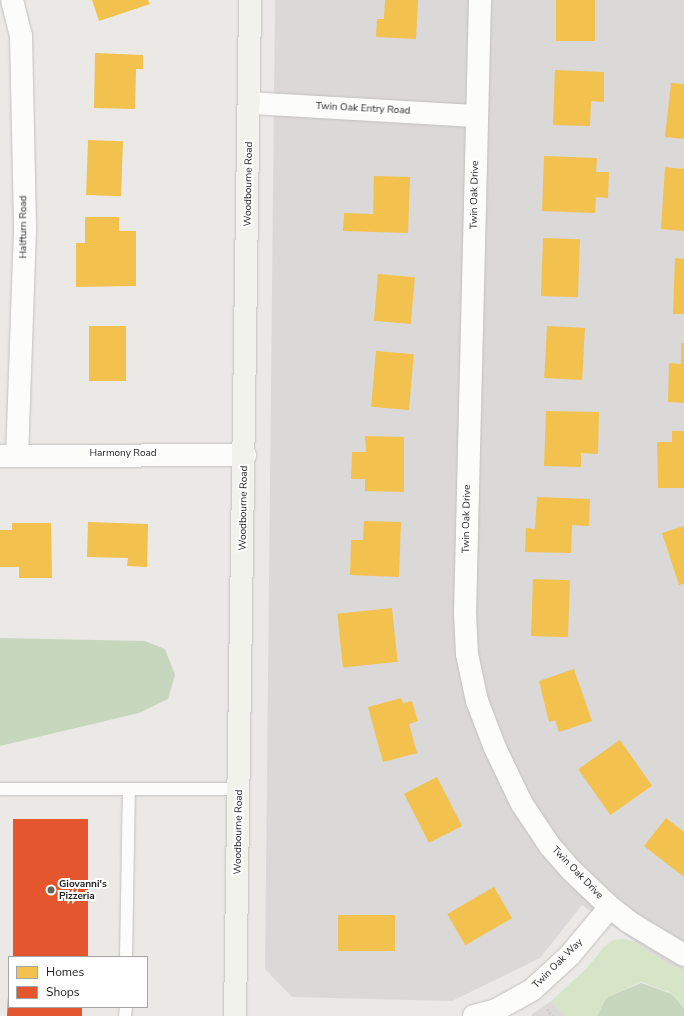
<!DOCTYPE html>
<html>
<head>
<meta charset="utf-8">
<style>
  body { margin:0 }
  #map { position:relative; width:684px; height:1016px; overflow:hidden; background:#ebe9e6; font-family:"Nunito Sans",sans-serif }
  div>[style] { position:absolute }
  .residential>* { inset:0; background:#dad9d7 }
  .grass>* { inset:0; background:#d6e5c8 }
  .forest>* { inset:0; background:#c6d7be }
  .parking>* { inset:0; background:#dbdad9 }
  .homes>* { inset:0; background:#f2c14e; transform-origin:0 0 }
  .shops>* { inset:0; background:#e4572e; transform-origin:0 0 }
  .path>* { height:2.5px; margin-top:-1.25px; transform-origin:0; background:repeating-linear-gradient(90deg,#d4c9c7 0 2px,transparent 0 4px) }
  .roads { filter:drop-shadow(0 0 1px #c1c0be) drop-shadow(0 0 1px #c1c0be) }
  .lane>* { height:12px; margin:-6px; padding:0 6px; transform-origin:6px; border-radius:6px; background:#fcfcfb }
  .street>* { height:22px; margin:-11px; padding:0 11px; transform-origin:11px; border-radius:11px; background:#fcfcfb }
  .secondary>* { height:22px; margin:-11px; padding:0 11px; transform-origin:11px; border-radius:11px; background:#f1f2eb }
  .dots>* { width:11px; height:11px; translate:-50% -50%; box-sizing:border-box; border:2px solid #fff; border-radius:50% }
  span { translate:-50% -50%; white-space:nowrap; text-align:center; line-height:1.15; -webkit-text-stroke:4px #fff; paint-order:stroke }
  .street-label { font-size:10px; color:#1d1d1d }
  .poi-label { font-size:10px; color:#1d1d1d; font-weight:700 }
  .left { translate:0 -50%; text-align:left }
  .legend { position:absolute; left:8px; top:956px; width:140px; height:52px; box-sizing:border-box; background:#fff; border:1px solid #a5a5a5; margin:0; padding:5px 7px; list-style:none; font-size:12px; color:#1d1d1d }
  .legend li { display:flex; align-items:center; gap:8px; height:20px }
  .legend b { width:20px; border:1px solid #a5a5a5 }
</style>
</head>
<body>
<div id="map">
  <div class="residential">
    <div style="clip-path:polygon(275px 0,684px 0,684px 970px,669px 965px,582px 905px,540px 958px,452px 1001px,292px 997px,265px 969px)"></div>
  </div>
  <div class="grass">
    <div style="clip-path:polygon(624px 939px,635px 942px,669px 965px,684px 970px,684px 1007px,672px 993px,641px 982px,606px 998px,597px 1016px,566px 1016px,550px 1002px,587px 968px,604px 947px,613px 940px)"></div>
  </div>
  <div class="forest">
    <div style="clip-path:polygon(0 638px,145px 641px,165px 649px,175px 675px,168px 699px,139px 713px,0 746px)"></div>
    <div style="clip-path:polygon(641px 983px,672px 994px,684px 1008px,684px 1016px,597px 1016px,606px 998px)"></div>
  </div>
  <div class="parking">
    <div style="clip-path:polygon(550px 1002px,566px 1016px,532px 1016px,532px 1014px)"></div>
  </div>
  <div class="homes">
    <div style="clip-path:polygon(92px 0,148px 0,150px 4px,99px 21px)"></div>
    <div style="clip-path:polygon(385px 0,418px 0,416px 39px,376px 37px,377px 19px,384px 19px)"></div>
    <div style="left:556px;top:0;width:39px;height:41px"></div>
    <div style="clip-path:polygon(95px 53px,143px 55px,143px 69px,136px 69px,135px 109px,94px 108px)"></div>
    <div style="clip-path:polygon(555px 70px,604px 72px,604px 102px,591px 101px,590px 126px,553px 125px)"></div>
    <div style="clip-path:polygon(671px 83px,684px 84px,684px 139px,665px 137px)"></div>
    <div style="left:88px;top:140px;width:35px;height:55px;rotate:2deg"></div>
    <div style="clip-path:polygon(544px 156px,597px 158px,596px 172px,609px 172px,608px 198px,596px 197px,595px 213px,542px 211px)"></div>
    <div style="clip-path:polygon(665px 167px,684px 169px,684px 231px,661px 229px)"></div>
    <div style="clip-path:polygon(374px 176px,410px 177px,408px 233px,343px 231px,344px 213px,373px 214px)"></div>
    <div style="clip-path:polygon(85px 217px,119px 217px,119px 231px,136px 231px,136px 286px,76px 287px,76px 243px,85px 243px)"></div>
    <div style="left:543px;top:238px;width:37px;height:58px;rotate:2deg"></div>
    <div style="clip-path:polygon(675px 258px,684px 259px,684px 314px,673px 314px)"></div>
    <div style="left:378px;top:274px;width:37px;height:47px;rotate:5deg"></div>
    <div style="left:89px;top:326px;width:37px;height:55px"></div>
    <div style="left:547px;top:326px;width:38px;height:52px;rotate:3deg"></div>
    <div style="clip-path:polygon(681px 343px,684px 343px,684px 403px,668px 402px,669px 363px,681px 364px)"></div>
    <div style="left:376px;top:351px;width:38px;height:56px;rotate:5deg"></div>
    <div style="clip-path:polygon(546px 411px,599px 412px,598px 454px,581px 453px,581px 467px,544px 466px)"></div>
    <div style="clip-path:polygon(672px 431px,684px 431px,684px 488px,658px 488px,657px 442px,672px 442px)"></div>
    <div style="clip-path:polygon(365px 436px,404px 437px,404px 492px,365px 491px,365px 479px,351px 479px,352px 452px,366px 452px)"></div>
    <div style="clip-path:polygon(537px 497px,590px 499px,589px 526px,572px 525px,571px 553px,525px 552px,526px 528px,535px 529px)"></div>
    <div style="clip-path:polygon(364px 521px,401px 522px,399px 577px,350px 575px,351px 540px,363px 540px)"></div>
    <div style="clip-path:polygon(88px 522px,148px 524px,147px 567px,127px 566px,128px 558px,87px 557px)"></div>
    <div style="clip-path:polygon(12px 523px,51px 523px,52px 578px,19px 578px,19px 567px,0 567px,0 530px,12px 530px)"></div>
    <div style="clip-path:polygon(684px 526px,684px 584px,679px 585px,662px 533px)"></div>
    <div style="left:533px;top:579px;width:37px;height:57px;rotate:2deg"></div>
    <div style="left:392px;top:608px;width:54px;height:55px;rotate:84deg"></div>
    <div style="clip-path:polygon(574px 669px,592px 721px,559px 732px,555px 720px,549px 722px,539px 681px)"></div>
    <div style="clip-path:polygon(401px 698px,403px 703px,412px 701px,418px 721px,409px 724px,417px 753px,383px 762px,368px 707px)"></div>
    <div style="left:620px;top:740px;width:56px;height:51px;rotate:55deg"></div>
    <div style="left:437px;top:777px;width:55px;height:37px;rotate:63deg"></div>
    <div style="clip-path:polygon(666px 818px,684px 832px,684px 877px,644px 846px)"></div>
    <div style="left:494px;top:887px;width:36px;height:54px;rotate:60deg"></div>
    <div style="left:395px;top:915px;width:36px;height:57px;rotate:90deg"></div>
  </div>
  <div class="shops">
    <div style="left:13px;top:819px;width:75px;height:138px"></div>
    <div style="clip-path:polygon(8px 997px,9px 1007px,82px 1007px,82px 1016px,7px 1016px)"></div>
  </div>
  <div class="path">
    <div style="left:547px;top:1009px;width:9px;rotate:49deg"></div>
  </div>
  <div class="roads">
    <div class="lane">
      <div style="left:0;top:789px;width:240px"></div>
      <div style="left:126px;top:957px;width:168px;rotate:-89deg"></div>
      <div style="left:125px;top:1016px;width:9px;rotate:-84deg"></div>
    </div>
    <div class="street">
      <div style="left:12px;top:0;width:36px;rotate:76deg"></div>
      <div style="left:21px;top:35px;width:194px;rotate:88.8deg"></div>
      <div style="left:25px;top:229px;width:226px;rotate:92deg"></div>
      <div style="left:480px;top:0;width:613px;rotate:91.4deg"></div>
      <div style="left:465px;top:613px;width:41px;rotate:87.2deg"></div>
      <div style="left:467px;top:654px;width:48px;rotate:78deg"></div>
      <div style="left:477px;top:701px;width:50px;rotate:69deg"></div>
      <div style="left:495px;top:748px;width:62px;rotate:64.3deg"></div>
      <div style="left:522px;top:804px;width:50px;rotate:56.3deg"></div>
      <div style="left:550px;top:846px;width:33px;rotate:49deg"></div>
      <div style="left:572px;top:871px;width:52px;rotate:43.5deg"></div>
      <div style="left:610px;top:907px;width:24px;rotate:38deg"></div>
      <div style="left:629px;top:922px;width:64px;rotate:31deg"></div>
      <div style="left:250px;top:103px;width:227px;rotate:3.3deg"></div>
      <div style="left:0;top:456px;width:245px;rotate:-0.2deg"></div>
      <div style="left:474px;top:1016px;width:23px;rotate:-15deg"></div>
      <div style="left:496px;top:1010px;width:41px;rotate:-29.1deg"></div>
      <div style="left:532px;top:990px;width:52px;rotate:-42.6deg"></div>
      <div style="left:570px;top:955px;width:62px;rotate:-50.2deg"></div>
    </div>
    <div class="secondary">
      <div style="left:235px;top:1016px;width:1016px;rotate:-89.15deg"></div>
    </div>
  </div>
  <div class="dots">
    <div style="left:51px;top:890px;background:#656463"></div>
  </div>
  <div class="street-label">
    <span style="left:363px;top:109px;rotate:3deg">Twin Oak Entry Road</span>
    <span style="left:249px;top:184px;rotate:-89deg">Woodbourne Road</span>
    <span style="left:475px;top:195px;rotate:-89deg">Twin Oak Drive</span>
    <span style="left:24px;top:227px;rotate:-90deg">Halfturn Road</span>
    <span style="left:123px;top:454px">Harmony Road</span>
    <span style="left:244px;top:508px;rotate:-89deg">Woodbourne Road</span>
    <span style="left:467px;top:519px;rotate:-89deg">Twin Oak Drive</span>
    <span style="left:239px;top:832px;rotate:-89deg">Woodbourne Road</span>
    <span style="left:577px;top:873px;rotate:46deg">Twin Oak Drive</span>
    <span style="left:558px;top:964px;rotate:-45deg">Twin Oak Way</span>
  </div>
  <div class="poi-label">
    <span class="left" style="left:59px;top:890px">Giovanni's<br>Pizzeria</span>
  </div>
  <ul class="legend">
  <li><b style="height:11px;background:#f2c14e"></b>Homes</li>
  <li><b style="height:11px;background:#e4572e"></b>Shops</li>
  </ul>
</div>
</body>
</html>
